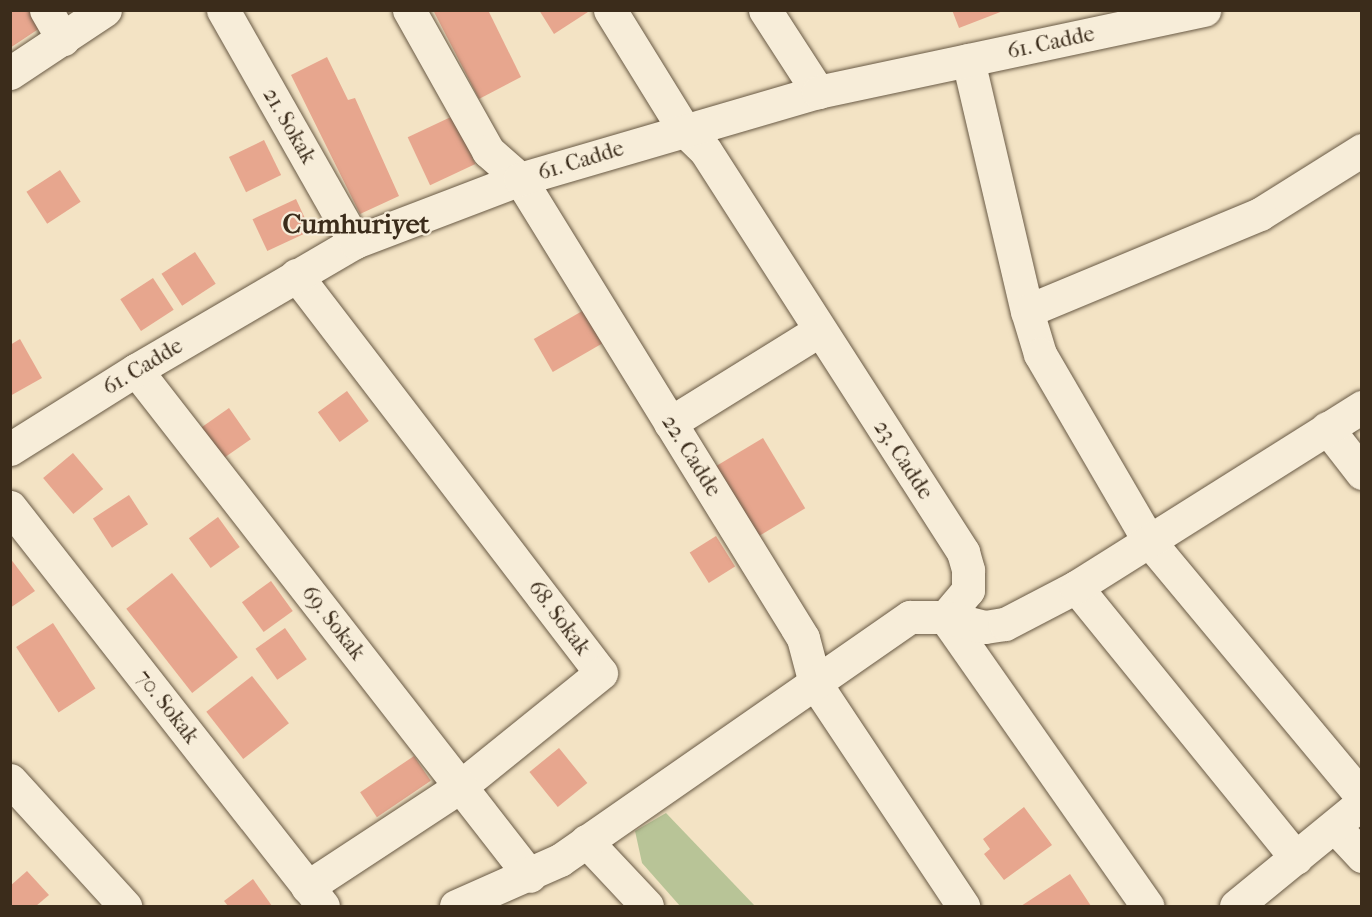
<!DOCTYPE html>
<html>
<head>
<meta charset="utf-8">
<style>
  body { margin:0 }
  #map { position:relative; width:1372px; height:917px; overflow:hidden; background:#f3e3c4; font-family:"IM FELL French Canon",serif }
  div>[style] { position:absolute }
  .green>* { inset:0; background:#b8c497 }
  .building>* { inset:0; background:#e7a68e; transform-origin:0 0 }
  .roads { filter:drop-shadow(0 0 2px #695a45) drop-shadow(0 0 2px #695a45) }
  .minor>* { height:33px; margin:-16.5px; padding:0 16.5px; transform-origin:16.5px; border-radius:16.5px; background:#f7edd9 }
  .tertiary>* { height:33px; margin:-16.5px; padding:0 16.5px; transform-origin:16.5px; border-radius:16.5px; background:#f7edd9 }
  span { translate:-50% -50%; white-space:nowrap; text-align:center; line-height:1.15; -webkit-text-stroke:4.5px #f7edd9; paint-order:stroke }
  .street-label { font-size:22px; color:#3b2c1b }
  .district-label { font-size:28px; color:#3b2c1b; font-weight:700 }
  .frame { position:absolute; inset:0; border:12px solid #3b2c1b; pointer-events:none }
</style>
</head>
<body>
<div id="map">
  <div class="green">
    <div style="clip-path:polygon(666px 813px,755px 906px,680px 906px,642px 863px,635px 831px)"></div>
  </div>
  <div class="building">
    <div style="clip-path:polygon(10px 10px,33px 10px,43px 26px,10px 48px)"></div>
    <div style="clip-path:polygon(433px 10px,488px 10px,521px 77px,479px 99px)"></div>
    <div style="clip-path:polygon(539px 10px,591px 10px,554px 34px)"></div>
    <div style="clip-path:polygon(952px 10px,1003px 10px,1003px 11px,959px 28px)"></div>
    <div style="clip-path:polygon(327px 57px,348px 100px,355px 98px,399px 196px,360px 214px,291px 75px)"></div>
    <div style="left:453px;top:116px;width:53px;height:50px;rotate:65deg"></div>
    <div style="left:264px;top:140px;width:39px;height:39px;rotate:64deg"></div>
    <div style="left:60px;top:170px;width:38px;height:40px;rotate:57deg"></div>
    <div style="left:296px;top:199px;width:35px;height:48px;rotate:65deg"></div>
    <div style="left:195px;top:252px;width:38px;height:40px;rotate:57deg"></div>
    <div style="left:153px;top:278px;width:38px;height:39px;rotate:57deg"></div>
    <div style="left:584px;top:310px;width:38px;height:58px;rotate:60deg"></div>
    <div style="clip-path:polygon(20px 339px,42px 378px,10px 396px,10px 345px)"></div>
    <div style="left:347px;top:391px;width:37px;height:36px;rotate:54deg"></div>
    <div style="left:229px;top:408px;width:38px;height:36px;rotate:55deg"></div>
    <div style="left:763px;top:438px;width:82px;height:58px;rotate:59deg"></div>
    <div style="left:73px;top:453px;width:47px;height:39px;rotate:50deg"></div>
    <div style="left:129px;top:495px;width:35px;height:43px;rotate:57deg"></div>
    <div style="left:218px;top:517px;width:37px;height:36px;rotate:54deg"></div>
    <div style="left:716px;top:536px;width:36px;height:31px;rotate:58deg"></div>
    <div style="clip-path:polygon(10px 558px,35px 591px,10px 608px)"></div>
    <div style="left:172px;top:573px;width:107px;height:58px;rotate:52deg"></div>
    <div style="left:271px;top:581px;width:37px;height:36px;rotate:54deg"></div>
    <div style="left:53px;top:623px;width:78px;height:44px;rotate:57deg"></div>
    <div style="left:285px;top:628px;width:38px;height:36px;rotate:55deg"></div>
    <div style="left:252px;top:676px;width:60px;height:58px;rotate:52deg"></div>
    <div style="left:559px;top:748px;width:45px;height:38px;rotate:51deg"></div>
    <div style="left:414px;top:756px;width:30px;height:65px;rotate:56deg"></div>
    <div style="clip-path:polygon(1024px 807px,1052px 845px,1004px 880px,984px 854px,990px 849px,983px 839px)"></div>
    <div style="clip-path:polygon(27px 871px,49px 895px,36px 906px,10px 906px,10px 886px)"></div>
    <div style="clip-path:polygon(1070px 874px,1091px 906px,1021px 906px)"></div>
    <div style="clip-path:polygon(253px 879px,272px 906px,228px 906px,224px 901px)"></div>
  </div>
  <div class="roads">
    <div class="minor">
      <div style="left:46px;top:10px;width:34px;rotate:60deg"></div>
      <div style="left:223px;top:10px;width:267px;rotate:60.4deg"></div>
      <div style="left:409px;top:10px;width:162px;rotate:60.7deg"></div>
      <div style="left:488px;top:151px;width:43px;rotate:41.2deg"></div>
      <div style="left:520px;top:179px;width:539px;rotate:58.34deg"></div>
      <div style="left:803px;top:638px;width:47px;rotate:75.1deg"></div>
      <div style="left:815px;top:683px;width:268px;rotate:56.4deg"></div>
      <div style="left:610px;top:10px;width:141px;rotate:58.3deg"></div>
      <div style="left:684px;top:130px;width:29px;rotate:44deg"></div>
      <div style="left:705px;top:150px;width:478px;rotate:57.3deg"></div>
      <div style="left:963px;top:552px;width:19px;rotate:74deg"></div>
      <div style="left:968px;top:570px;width:20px;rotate:90deg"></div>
      <div style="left:968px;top:590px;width:35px;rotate:130deg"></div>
      <div style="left:945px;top:617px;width:353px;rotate:55deg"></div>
      <div style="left:765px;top:10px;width:98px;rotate:57.1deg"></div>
      <div style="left:968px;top:60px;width:258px;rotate:76.8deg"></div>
      <div style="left:10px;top:73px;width:114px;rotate:-33.6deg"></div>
      <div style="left:1362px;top:150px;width:120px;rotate:147.9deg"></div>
      <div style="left:1260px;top:214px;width:252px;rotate:157.4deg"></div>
      <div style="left:1027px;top:311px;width:45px;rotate:73.2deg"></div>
      <div style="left:1040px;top:354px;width:216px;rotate:59.8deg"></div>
      <div style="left:1149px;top:541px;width:333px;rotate:50.2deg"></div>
      <div style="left:296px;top:275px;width:501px;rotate:52.54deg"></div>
      <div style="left:601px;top:673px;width:180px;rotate:141.1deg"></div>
      <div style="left:461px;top:786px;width:184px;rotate:146.7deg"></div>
      <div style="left:136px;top:370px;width:641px;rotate:52.09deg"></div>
      <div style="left:670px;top:423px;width:176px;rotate:-31.8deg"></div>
      <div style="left:1327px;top:428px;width:57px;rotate:52.1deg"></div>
      <div style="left:10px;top:507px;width:507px;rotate:51.89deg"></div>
      <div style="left:1076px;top:587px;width:349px;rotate:50.9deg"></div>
      <div style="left:10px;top:780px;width:171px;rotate:47.6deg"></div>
      <div style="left:1335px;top:827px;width:40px;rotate:47deg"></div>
      <div style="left:586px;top:841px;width:89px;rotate:46.8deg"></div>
      <div style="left:456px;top:906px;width:114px;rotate:-23.9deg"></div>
      <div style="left:560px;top:860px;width:426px;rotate:-34.8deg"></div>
      <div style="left:910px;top:617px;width:35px"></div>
      <div style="left:945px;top:617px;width:41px;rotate:14deg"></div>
      <div style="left:985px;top:627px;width:20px;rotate:-9deg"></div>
      <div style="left:1005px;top:624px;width:80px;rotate:-27.5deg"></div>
      <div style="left:1076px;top:587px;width:338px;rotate:-32.2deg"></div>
    </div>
    <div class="tertiary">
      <div style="left:10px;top:449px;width:149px;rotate:-32.1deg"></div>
      <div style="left:136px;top:370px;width:254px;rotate:-30.3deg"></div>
      <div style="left:355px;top:242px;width:177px;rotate:-20.9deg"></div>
      <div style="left:520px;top:179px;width:310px;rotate:-16.3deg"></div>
      <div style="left:818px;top:92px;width:395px;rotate:-12deg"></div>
      <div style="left:1236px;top:906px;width:163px;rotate:-39.3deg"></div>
    </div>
  </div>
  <div class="street-label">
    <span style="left:1051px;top:43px;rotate:-12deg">61. Cadde</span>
    <span style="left:289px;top:126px;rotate:60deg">21. Sokak</span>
    <span style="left:581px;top:161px;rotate:-17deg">61. Cadde</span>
    <span style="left:143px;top:367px;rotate:-31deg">61. Cadde</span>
    <span style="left:691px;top:456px;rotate:58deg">22. Cadde</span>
    <span style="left:903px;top:460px;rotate:57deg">23. Cadde</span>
    <span style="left:559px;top:618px;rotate:53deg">68. Sokak</span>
    <span style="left:333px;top:623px;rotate:52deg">69. Sokak</span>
    <span style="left:167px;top:707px;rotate:52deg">70. Sokak</span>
  </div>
  <div class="district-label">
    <span style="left:356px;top:224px">Cumhuriyet</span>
  </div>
  <div class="frame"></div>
</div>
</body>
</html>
